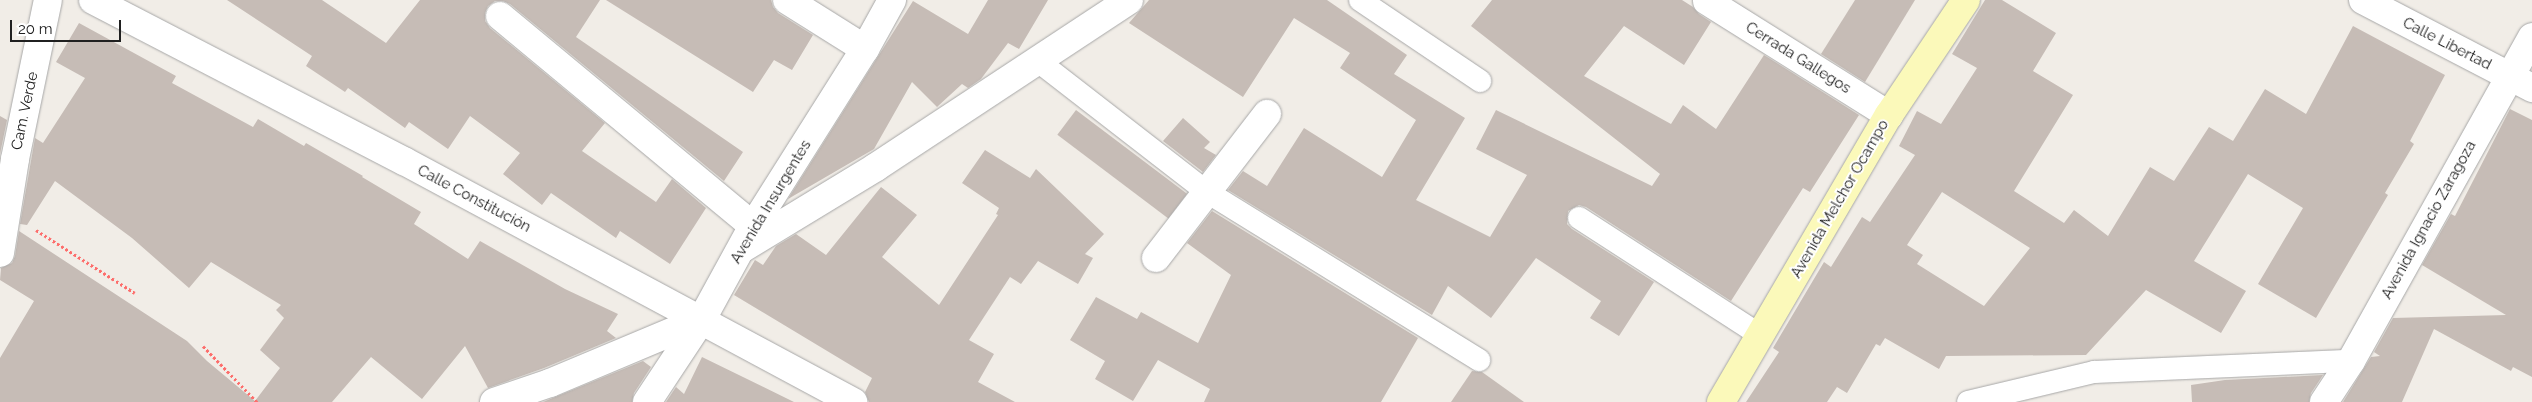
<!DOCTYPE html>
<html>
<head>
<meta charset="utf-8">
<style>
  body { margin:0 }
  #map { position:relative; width:2532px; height:402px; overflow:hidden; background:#f1ede7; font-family:Raleway,sans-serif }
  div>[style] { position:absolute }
  .building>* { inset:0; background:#c6bcb6; transform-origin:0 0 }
  .path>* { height:3px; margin-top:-1.5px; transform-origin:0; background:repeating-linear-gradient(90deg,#fd6e6c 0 2.5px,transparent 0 5px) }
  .roads { filter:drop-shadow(0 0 1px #a7a7a7) drop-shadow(0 0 1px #a7a7a7) }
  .service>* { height:22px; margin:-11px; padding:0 11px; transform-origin:11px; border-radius:11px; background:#fff }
  .minor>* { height:28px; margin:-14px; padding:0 14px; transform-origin:14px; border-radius:14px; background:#fff }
  .secondary>* { height:28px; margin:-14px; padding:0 14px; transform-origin:14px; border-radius:14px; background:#fbf9ba }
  span { translate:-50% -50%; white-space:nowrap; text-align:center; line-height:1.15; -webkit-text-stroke:4px #fff; paint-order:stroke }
  .street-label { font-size:15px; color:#202020 }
  .scale { position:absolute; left:10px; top:20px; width:111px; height:22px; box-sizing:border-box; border:2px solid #202020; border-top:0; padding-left:6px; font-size:15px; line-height:18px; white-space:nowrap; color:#202020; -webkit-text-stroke:4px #fff; paint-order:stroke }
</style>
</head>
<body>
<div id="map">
  <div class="building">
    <div style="clip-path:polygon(227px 0,322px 0,386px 43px,420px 0,600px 0,576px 37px,743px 152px,724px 181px,510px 4px,503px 1px,495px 1px,488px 6px,485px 13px,485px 21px,490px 28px,605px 123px,582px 151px,656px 202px,672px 179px,706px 208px,670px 264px,620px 231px,616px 238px,551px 193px,542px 205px,503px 174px,520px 153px,470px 116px,448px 149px,409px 122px,405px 128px,348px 88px,345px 92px,306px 66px,312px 56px)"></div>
    <div style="clip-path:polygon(606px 0,771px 0,773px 7px,778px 13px,813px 35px,792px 70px,774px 60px,753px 92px)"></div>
    <div style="clip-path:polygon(988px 0,1048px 0,1019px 49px,1008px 43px,981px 79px,968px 88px,962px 84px,937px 107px,912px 82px,874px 149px,788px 199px,913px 1px,968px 34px)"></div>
    <div style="clip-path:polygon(1149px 0,1327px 0,1407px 55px,1394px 74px,1465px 118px,1416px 200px,1490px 237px,1527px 175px,1476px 149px,1496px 110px,1652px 186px,1660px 174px,1471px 26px,1492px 0,1682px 0,1693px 7px,1699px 14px,1711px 22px,1684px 65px,1624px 26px,1584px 76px,1671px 124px,1683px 105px,1716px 129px,1764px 55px,1859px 115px,1810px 192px,1803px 188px,1731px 301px,1586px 207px,1579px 205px,1568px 211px,1567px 224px,1572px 229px,1654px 282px,1619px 336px,1590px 318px,1601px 301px,1536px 258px,1491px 318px,1448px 286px,1432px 315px,1228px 190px,1243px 171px,1267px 186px,1304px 128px,1382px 177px,1416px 120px,1340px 68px,1350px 53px,1294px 18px,1243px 97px,1129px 23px)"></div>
    <div style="clip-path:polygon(1855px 0,1915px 0,1865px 82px,1821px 54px)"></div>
    <div style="clip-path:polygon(evenodd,1985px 0,2002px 0,2056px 33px,2033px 71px,2073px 95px,2014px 191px,2064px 223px,2074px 210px,2108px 236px,2150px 167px,2174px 181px,2209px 127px,2233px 141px,2265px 89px,2306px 114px,2353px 26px,2445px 75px,2410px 141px,2414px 144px,2385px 193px,2388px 195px,2316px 318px,2258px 284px,2303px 208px,2248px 174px,2194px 261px,2246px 291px,2221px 333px,2146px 290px,2086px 355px,1946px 356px,1939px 369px,1885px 338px,1880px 346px,1876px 344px,1847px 393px,1837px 387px,1827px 402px,1746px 402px,1779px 352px,1773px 348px,1824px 262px,1831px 267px,1862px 217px,1870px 222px,1915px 155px,1899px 146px,1917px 111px,1941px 124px,1977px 68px,1952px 54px,1985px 0,1942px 192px,2030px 248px,1984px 306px,1917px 264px,1923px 255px,1907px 245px,1942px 192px)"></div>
    <div style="clip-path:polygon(79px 23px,176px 76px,172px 83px,253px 127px,258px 119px,304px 146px,306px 143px,363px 176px,362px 177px,421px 212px,414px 224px,468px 259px,480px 241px,565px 289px,618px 314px,607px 331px,616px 338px,544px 368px,488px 388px,465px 346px,422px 399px,371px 357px,332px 402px,0 402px,0 358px,34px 301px,0 280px,1px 268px,12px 263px,15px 256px,19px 231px,187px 341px,207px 361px,255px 401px,280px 368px,260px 350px,284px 318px,276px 310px,281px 305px,211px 262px,189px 288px,132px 238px,55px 181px,27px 225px,20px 224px,35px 138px,43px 143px,85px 78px,56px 62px)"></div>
    <div style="clip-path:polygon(2510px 109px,2532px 120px,2532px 377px,2513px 367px,2511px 371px,2434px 329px,2402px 402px,2343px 402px,2371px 357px,2380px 356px,2374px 352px,2393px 318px,2506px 315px,2422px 265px,2451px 214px,2455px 216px)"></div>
    <div style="left:1076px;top:110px;width:139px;height:31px;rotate:37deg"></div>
    <div style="clip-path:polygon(0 116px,7px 120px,0 154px)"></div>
    <div style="clip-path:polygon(1183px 118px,1210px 142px,1204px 148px,1216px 155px,1203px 172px,1163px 141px)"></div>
    <div style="clip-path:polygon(985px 150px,1030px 178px,1036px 169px,1104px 234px,1085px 254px,1093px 258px,1078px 284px,1038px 261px,1021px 284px,1010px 277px,969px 340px,994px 354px,978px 382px,1015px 402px,869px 402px,865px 392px,872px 378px,734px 295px,755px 260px,763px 265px,776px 246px,796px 234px,826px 255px,881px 187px,917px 215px,882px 257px,939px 305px,998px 215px,996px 214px,999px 208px,962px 183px)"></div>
    <div style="clip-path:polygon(1212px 211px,1418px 338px,1381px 402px,1204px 402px,1210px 389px,1158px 360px,1133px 401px,1095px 379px,1105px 361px,1070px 340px,1096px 297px,1137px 319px,1141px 312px,1198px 343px,1231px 275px,1187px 243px)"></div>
    <div style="clip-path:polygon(702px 357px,794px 402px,666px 402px,676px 387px,684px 394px)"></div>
    <div style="clip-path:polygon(643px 361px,651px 367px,634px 393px,632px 402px,543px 402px)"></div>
    <div style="clip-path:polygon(1472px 371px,1482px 372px,1524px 402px,1451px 402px)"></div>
    <div style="clip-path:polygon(2323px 375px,2311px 393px,2309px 402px,2192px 402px,2191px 385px,2225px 380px)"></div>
  </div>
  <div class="path">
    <div style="left:36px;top:230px;width:117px;rotate:32.5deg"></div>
    <div style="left:203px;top:346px;width:78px;rotate:46deg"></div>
  </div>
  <div class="roads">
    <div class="service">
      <div style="left:1360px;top:0;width:145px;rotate:34deg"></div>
      <div style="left:1038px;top:61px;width:214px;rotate:37.8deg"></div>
      <div style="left:1207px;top:192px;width:320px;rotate:31.7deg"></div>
      <div style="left:1579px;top:218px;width:216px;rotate:32.9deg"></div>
      <div style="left:1968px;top:402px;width:130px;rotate:-13.4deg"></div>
      <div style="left:2094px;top:372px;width:257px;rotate:-2.5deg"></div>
    </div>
    <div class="minor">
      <div style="left:93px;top:0;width:350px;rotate:27.4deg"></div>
      <div style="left:404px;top:161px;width:510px;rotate:28.22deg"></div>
      <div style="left:787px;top:0;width:92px;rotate:32.1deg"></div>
      <div style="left:2363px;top:0;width:191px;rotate:27.5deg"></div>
      <div style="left:1707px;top:1px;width:215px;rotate:32.1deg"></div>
      <div style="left:500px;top:16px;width:329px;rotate:39.7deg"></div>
      <div style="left:743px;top:248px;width:156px;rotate:-31.3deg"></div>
      <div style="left:876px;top:167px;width:303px;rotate:-33.4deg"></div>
      <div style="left:0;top:253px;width:95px;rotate:-80.9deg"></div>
      <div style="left:15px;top:159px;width:162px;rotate:-78.3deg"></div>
      <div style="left:1156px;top:258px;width:182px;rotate:-52.4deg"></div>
      <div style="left:494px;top:402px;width:59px;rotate:-18.7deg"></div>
      <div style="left:550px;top:383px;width:165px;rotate:-22.8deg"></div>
      <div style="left:647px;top:402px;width:100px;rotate:-56.5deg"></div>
      <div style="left:702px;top:319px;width:106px;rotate:-61.3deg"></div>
      <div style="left:753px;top:226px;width:209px;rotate:-57.7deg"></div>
      <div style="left:865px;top:49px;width:56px;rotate:-61.1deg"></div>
      <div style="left:2324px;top:402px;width:49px;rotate:-56.6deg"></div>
      <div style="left:2351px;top:361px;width:371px;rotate:-60.8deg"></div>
    </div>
    <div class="secondary">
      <div style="left:1721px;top:402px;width:333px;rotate:-59.7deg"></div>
      <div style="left:1889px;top:115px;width:138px;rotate:-56.2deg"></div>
    </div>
  </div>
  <div class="street-label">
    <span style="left:2447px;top:44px;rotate:27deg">Calle Libertad</span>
    <span style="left:1798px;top:58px;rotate:32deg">Cerrada Gallegos</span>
    <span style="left:25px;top:111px;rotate:-78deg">Cam. Verde</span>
    <span style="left:474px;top:199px;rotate:28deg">Calle Constitución</span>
    <span style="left:1840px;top:199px;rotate:-60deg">Avenida Melchor Ocampo</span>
    <span style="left:771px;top:202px;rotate:-59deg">Avenida Insurgentes</span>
    <span style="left:2429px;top:220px;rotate:-61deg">Avenida Ignacio Zaragoza</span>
  </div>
  <div class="scale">20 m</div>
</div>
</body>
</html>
